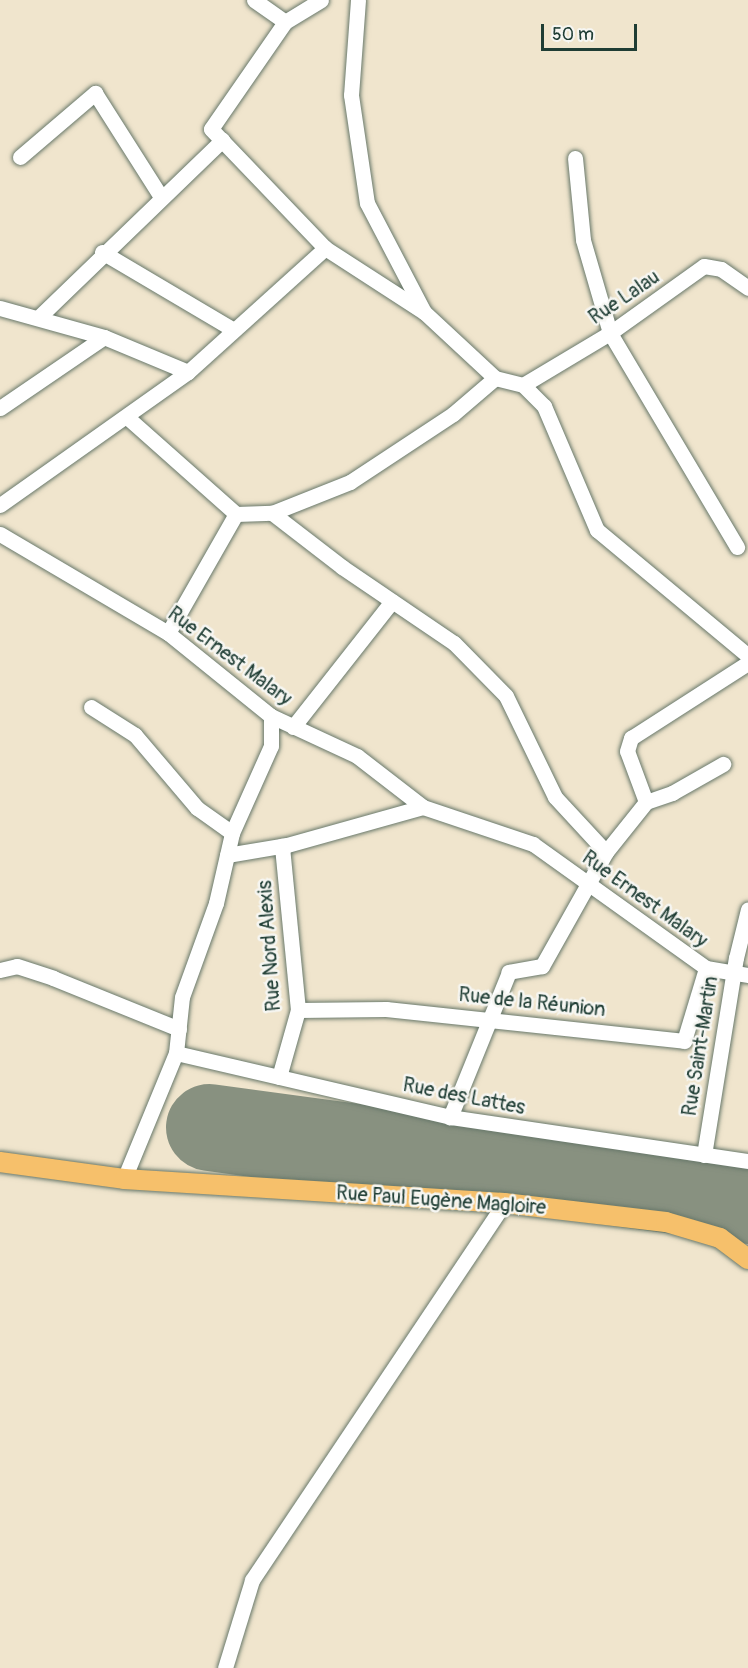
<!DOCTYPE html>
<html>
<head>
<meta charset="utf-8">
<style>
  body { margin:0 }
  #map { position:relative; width:748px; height:1668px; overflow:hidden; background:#f0e5cd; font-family:Pangolin,sans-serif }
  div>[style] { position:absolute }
  .runway>* { height:87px; margin:-43.5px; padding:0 43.5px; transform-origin:43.5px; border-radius:43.5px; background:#889180 }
  .roads { filter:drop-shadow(0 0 2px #68786a) drop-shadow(0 0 2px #68786a) }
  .minor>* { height:15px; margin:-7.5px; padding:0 7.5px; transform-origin:7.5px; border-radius:7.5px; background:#fff }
  .major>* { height:20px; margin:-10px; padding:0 10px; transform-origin:10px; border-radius:10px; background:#f6c06b }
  span { translate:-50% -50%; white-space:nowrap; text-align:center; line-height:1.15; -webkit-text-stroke:5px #f6f6f2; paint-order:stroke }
  .street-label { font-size:20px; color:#1f3d34 }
  .scale { position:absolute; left:541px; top:24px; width:96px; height:27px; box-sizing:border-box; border:3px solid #1f3d34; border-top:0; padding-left:8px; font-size:18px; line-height:21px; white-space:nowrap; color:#1f3d34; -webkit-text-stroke:4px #f6f6f2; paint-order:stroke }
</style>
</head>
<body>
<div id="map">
  <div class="runway">
    <div style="left:209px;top:1127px;width:544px;rotate:7.71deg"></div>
  </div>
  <div class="roads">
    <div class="minor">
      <div style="left:254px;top:0;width:38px;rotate:35deg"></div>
      <div style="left:321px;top:0;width:42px;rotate:148.6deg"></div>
      <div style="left:285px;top:22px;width:130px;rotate:124.7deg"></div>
      <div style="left:211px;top:129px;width:165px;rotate:46.2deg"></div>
      <div style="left:325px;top:248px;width:118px;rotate:32.9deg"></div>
      <div style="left:358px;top:0;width:95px;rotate:94.2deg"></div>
      <div style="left:351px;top:95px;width:109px;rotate:81.6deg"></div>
      <div style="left:367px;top:203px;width:123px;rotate:62.4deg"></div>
      <div style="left:424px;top:312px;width:97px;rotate:42.9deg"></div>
      <div style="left:20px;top:157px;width:99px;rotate:-40.5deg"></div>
      <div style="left:95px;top:93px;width:123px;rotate:57.6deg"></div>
      <div style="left:575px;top:158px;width:82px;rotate:84.4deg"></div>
      <div style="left:583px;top:240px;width:97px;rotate:73.8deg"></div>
      <div style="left:610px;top:333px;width:249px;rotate:59.3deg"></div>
      <div style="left:102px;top:252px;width:153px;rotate:30.6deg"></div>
      <div style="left:0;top:308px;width:108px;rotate:15.6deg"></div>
      <div style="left:104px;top:337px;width:91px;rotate:22.6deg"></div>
      <div style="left:39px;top:317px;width:255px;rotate:-44deg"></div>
      <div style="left:523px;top:385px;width:30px;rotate:45deg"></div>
      <div style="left:544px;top:406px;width:135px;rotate:66.9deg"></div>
      <div style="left:597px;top:530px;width:197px;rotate:39.8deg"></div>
      <div style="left:523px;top:385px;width:101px;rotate:-30.9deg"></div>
      <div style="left:610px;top:333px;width:115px;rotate:-35.5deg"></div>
      <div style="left:704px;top:266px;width:17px;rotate:10deg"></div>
      <div style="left:721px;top:269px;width:33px;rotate:35deg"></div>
      <div style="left:0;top:408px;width:126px;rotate:-34.3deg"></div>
      <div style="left:128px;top:418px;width:144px;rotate:41.6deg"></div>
      <div style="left:0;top:505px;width:230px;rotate:-35.3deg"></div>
      <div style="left:188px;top:372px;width:185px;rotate:-42.1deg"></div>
      <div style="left:272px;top:513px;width:88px;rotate:37.6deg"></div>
      <div style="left:342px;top:567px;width:135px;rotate:34.2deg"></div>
      <div style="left:454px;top:643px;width:74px;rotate:45.5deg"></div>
      <div style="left:506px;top:696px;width:112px;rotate:64.1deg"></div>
      <div style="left:555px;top:797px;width:75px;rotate:47.2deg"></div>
      <div style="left:606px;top:852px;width:131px;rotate:119.3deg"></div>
      <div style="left:542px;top:966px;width:34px;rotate:170deg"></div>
      <div style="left:509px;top:972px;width:157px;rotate:112.1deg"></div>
      <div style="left:0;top:534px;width:195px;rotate:30.5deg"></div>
      <div style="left:168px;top:633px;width:132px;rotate:38.9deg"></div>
      <div style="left:271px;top:716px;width:95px;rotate:24.9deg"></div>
      <div style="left:357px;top:756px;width:83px;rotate:37.7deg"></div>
      <div style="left:423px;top:807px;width:116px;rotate:18.6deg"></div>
      <div style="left:533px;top:844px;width:213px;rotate:35.6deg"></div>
      <div style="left:706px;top:968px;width:43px;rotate:9.5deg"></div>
      <div style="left:168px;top:633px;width:137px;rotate:-60.3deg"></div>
      <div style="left:236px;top:514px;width:36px;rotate:-2deg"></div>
      <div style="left:272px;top:513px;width:84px;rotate:-21.7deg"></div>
      <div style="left:350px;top:482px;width:123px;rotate:-33.4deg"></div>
      <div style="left:453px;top:414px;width:55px;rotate:-40.6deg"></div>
      <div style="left:495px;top:378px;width:29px;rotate:14deg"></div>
      <div style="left:91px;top:707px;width:52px;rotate:32.5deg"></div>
      <div style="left:135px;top:735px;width:96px;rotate:49.7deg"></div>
      <div style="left:197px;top:808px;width:43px;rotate:35.5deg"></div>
      <div style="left:293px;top:727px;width:160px;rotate:-51.8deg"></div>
      <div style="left:646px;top:802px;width:54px;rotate:-110.4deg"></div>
      <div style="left:627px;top:751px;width:14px;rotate:-73deg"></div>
      <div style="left:631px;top:738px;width:139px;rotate:-32.7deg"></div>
      <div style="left:606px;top:852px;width:64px;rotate:-51.3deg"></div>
      <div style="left:646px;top:802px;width:28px;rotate:-19deg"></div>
      <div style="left:672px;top:793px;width:59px;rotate:-29.6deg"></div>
      <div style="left:227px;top:855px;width:61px;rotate:-9.5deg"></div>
      <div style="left:287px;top:845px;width:141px;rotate:-15.6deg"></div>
      <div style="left:0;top:970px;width:17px;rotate:-13deg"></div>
      <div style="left:17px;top:966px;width:38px;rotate:18deg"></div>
      <div style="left:53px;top:978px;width:136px;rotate:22deg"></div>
      <div style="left:298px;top:1010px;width:88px;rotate:-0.7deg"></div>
      <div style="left:386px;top:1009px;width:300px;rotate:6.1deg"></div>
      <div style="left:684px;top:1041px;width:76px;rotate:-73.2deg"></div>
      <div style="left:176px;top:1053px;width:281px;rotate:13.1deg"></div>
      <div style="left:450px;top:1117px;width:301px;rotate:8.4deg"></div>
      <div style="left:279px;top:1077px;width:70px;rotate:-74.2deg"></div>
      <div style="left:298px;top:1010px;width:165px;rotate:-95.6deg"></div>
      <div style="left:704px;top:1155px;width:200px;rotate:-80.8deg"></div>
      <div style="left:736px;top:958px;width:50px;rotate:-76.2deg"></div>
      <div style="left:124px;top:1179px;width:136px;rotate:-67.6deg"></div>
      <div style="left:176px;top:1053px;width:56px;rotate:-83.9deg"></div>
      <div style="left:182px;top:997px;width:100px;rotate:-70.1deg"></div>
      <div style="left:216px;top:903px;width:72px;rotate:-77.1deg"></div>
      <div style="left:232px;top:833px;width:95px;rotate:-65.9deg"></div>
      <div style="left:271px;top:746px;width:30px;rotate:-90deg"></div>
      <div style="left:225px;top:1668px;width:92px;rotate:-72.9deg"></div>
      <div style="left:252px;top:1580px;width:453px;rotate:-56.2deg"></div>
    </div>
    <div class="major">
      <div style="left:0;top:1162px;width:125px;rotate:7.8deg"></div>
      <div style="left:124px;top:1179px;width:381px;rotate:3.6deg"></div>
      <div style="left:504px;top:1203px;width:163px;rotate:6.7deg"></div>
      <div style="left:666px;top:1222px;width:56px;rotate:16.5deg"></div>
      <div style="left:720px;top:1238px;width:35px;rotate:37deg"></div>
    </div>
  </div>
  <div class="street-label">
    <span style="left:624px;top:297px;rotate:-34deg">Rue Lalau</span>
    <span style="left:230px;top:656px;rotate:37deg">Rue Ernest Malary</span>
    <span style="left:645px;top:899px;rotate:36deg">Rue Ernest Malary</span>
    <span style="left:269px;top:946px;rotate:-94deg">Rue Nord Alexis</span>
    <span style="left:532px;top:1002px;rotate:6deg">Rue de la Réunion</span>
    <span style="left:700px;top:1046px;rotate:-81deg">Rue Saint-Martin</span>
    <span style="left:464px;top:1096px;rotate:11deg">Rue des Lattes</span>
    <span style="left:441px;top:1200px;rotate:4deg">Rue Paul Eugène Magloire</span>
  </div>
  <div class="scale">50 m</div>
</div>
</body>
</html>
